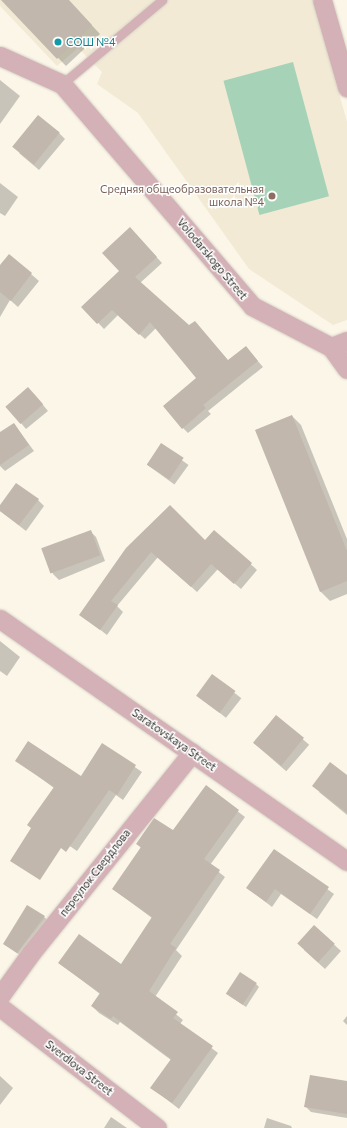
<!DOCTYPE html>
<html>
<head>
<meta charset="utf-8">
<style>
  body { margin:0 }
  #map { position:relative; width:347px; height:1128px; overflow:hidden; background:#fbf6e8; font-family:Commissioner,sans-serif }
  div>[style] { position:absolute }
  .built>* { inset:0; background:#f2ead5 }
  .green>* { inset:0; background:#a6d3b7; transform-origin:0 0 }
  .shadow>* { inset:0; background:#0003; transform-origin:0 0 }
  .building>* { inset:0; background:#c1b7ac; transform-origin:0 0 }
  .roads { filter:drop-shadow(0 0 1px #d5d1c5) drop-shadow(0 0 1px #d5d1c5) }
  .service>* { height:9px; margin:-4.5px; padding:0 4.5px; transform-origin:4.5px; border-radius:4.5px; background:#d4b1b7 }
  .minor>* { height:19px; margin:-9.5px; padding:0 9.5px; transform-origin:9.5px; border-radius:9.5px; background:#d4b1b7 }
  .dots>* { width:11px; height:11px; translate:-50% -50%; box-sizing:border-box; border:2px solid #fff; border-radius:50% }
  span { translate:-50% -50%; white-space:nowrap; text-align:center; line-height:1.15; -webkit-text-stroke:3px #fff; paint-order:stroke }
  .culture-label { font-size:11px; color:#0d838f }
  .left { translate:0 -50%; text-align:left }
  .education-label { font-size:11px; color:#785e54 }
  .right { translate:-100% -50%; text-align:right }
  .street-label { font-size:11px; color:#2a2823 }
</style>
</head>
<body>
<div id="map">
  <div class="built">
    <div style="clip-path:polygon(0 0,313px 0,347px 122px,347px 320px,333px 325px,249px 269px,138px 113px,97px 84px,102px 72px,78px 48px,57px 66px,0 6px)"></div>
  </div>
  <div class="green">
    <div style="left:293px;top:62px;width:139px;height:72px;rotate:75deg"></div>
  </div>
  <div class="shadow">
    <div style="clip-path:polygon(2px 0,68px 0,100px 34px,66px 66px)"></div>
    <div style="clip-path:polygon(0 80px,20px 96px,0 124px)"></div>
    <div style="clip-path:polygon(59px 133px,65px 139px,39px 170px,19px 153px)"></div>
    <div style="clip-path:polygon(0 183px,18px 197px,5px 216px,0 213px)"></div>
    <div style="clip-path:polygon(135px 234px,162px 263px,140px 283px,228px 361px,246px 347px,263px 367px,208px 411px,211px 414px,188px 433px,183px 428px,198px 378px,156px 328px,145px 339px,118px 315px,104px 329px,83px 307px,120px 271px)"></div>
    <div style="clip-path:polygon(9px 255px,39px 281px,18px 307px,10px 300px,0 317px,0 266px)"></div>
    <div style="clip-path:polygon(34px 394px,48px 411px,26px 429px,7px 407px)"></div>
    <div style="clip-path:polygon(292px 416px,301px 425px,347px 539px,347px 594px,330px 601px,321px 592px,256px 430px)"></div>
    <div style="clip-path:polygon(14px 424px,34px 451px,5px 471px,0 466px,0 434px)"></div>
    <div style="left:161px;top:445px;width:34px;height:24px;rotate:36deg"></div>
    <div style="clip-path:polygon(38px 500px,44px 506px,26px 531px,0 511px,0 507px)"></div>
    <div style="clip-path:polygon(90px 531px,96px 537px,105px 561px,59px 580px,53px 574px,44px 550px)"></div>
    <div style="clip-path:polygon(214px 531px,257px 570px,241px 589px,218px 569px,197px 592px,158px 557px,117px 606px,123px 612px,107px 635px,81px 615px,127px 549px,205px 542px)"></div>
    <div style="clip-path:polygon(0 641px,20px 657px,7px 676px,0 671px)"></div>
    <div style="left:213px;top:676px;width:36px;height:25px;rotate:38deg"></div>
    <div style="left:276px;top:716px;width:44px;height:35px;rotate:41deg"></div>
    <div style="clip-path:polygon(103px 745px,142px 772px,123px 800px,116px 795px,77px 851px,55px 836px,54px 788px,16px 760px,81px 778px)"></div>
    <div style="clip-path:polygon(347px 776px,347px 815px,319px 792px)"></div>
    <div style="clip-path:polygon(206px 787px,245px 817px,210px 865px,225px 877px,176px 950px,182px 956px,155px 997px,183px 1020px,180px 1024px,218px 1053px,179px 1109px,152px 1088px,171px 1060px,120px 1022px,118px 1025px,99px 1013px,92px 1006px,100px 994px,59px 963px,122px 965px,152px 918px,113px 889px,141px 848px,137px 844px,173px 832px)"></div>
    <div style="clip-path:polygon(274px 850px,334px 894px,317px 919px,281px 894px,272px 907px,247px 888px)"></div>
    <div style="clip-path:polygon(44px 917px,50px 922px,24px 958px,4px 944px)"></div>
    <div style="clip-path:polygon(314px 926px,341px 951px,325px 969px,304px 950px)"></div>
    <div style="clip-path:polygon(256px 984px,259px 987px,246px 1007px,230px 996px)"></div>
    <div style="clip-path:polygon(347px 1016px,347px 1025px,343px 1021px)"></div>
    <div style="clip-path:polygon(0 1076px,13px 1088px,0 1105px)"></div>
    <div style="clip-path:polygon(347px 1082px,347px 1118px,311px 1112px,305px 1106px)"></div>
    <div style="clip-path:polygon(111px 1117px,127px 1128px,104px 1128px)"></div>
    <div style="clip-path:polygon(267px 1118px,291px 1126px,292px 1128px,264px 1128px)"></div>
  </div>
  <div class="building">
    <div style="clip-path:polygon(1px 0,69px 0,92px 25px,57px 59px)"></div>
    <div style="left:38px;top:115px;width:28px;height:41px;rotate:39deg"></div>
    <div style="clip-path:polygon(130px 227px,157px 257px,135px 277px,189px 325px,195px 321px,228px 360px,246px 346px,258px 361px,203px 405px,206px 408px,182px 429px,163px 406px,196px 378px,150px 322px,139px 335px,112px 310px,97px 324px,81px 307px,119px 271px,102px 253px)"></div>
    <div style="clip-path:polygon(9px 254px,32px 273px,11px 301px,0 292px,0 265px)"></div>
    <div style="left:28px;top:387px;width:23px;height:30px;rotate:49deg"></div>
    <div style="clip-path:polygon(292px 415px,347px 551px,347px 581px,320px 592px,255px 430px)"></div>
    <div style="clip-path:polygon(14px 423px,29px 445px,0 465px,0 432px)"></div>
    <div style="left:161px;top:443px;width:27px;height:26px;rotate:33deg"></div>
    <div style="clip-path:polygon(16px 483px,39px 499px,19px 525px,0 511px,0 505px)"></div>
    <div style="clip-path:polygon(170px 505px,205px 540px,214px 530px,252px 563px,234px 584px,211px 564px,191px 587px,151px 552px,111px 601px,118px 605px,100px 630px,79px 615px,126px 548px)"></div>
    <div style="left:91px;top:530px;width:27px;height:53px;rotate:70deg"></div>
    <div style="left:212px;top:674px;width:29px;height:27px;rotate:36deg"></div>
    <div style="left:276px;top:715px;width:36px;height:36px;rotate:39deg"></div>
    <div style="clip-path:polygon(28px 741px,81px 776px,102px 743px,136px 765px,117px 795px,109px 790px,66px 852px,61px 848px,40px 880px,10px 861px,31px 828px,27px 825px,54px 787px,15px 761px)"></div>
    <div style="clip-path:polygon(330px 762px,347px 775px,347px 813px,312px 786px)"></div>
    <div style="clip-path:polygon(206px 785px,239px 810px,204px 859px,220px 870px,170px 944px,176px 948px,149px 991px,178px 1012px,173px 1018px,213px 1046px,172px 1103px,150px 1088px,171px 1059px,113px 1016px,111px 1019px,91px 1006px,100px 993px,58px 963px,79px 934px,121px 964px,152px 917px,112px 889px,141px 847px,136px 844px,154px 818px,173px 830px)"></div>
    <div style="clip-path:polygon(274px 849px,329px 887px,310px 914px,275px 889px,266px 902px,246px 888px)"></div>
    <div style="clip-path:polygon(27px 905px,45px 916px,17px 953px,3px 944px)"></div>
    <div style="left:314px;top:925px;width:28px;height:25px;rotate:42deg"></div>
    <div style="left:240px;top:972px;width:20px;height:26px;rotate:33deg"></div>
    <div style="clip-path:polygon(310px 1075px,347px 1081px,347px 1114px,304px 1107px)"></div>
  </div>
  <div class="roads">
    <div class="service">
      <div style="left:62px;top:84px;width:131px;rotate:-40deg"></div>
    </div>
    <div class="minor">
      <div style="left:322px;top:0;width:91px;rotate:74deg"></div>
      <div style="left:0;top:56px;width:68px;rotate:24.3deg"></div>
      <div style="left:62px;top:84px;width:292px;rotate:49.4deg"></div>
      <div style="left:252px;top:306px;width:89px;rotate:27.4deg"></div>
      <div style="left:331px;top:347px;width:27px;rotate:54deg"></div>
      <div style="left:331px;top:347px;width:17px;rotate:-21deg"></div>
      <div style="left:0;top:619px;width:423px;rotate:34.9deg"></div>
      <div style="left:0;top:996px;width:53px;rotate:-54.2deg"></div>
      <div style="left:31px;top:953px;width:257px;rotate:-51.2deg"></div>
      <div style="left:0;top:1007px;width:198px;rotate:37.6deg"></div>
    </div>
  </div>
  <div class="dots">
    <div style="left:58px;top:42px;background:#0f9aa8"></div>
    <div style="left:272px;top:196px;background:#8d6e63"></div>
  </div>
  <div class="culture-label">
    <span class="left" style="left:66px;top:42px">СОШ №4</span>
  </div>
  <div class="education-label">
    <span class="right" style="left:264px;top:196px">Средняя общеобразовательная<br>школа №4</span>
  </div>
  <div class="street-label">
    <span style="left:212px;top:259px;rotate:50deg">Volodarskogo Street</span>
    <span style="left:174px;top:740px;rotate:35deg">Saratovskaya Street</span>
    <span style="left:95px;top:873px;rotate:-52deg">переулок Свердлова</span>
    <span style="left:79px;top:1068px;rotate:38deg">Sverdlova Street</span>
  </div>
</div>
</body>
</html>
